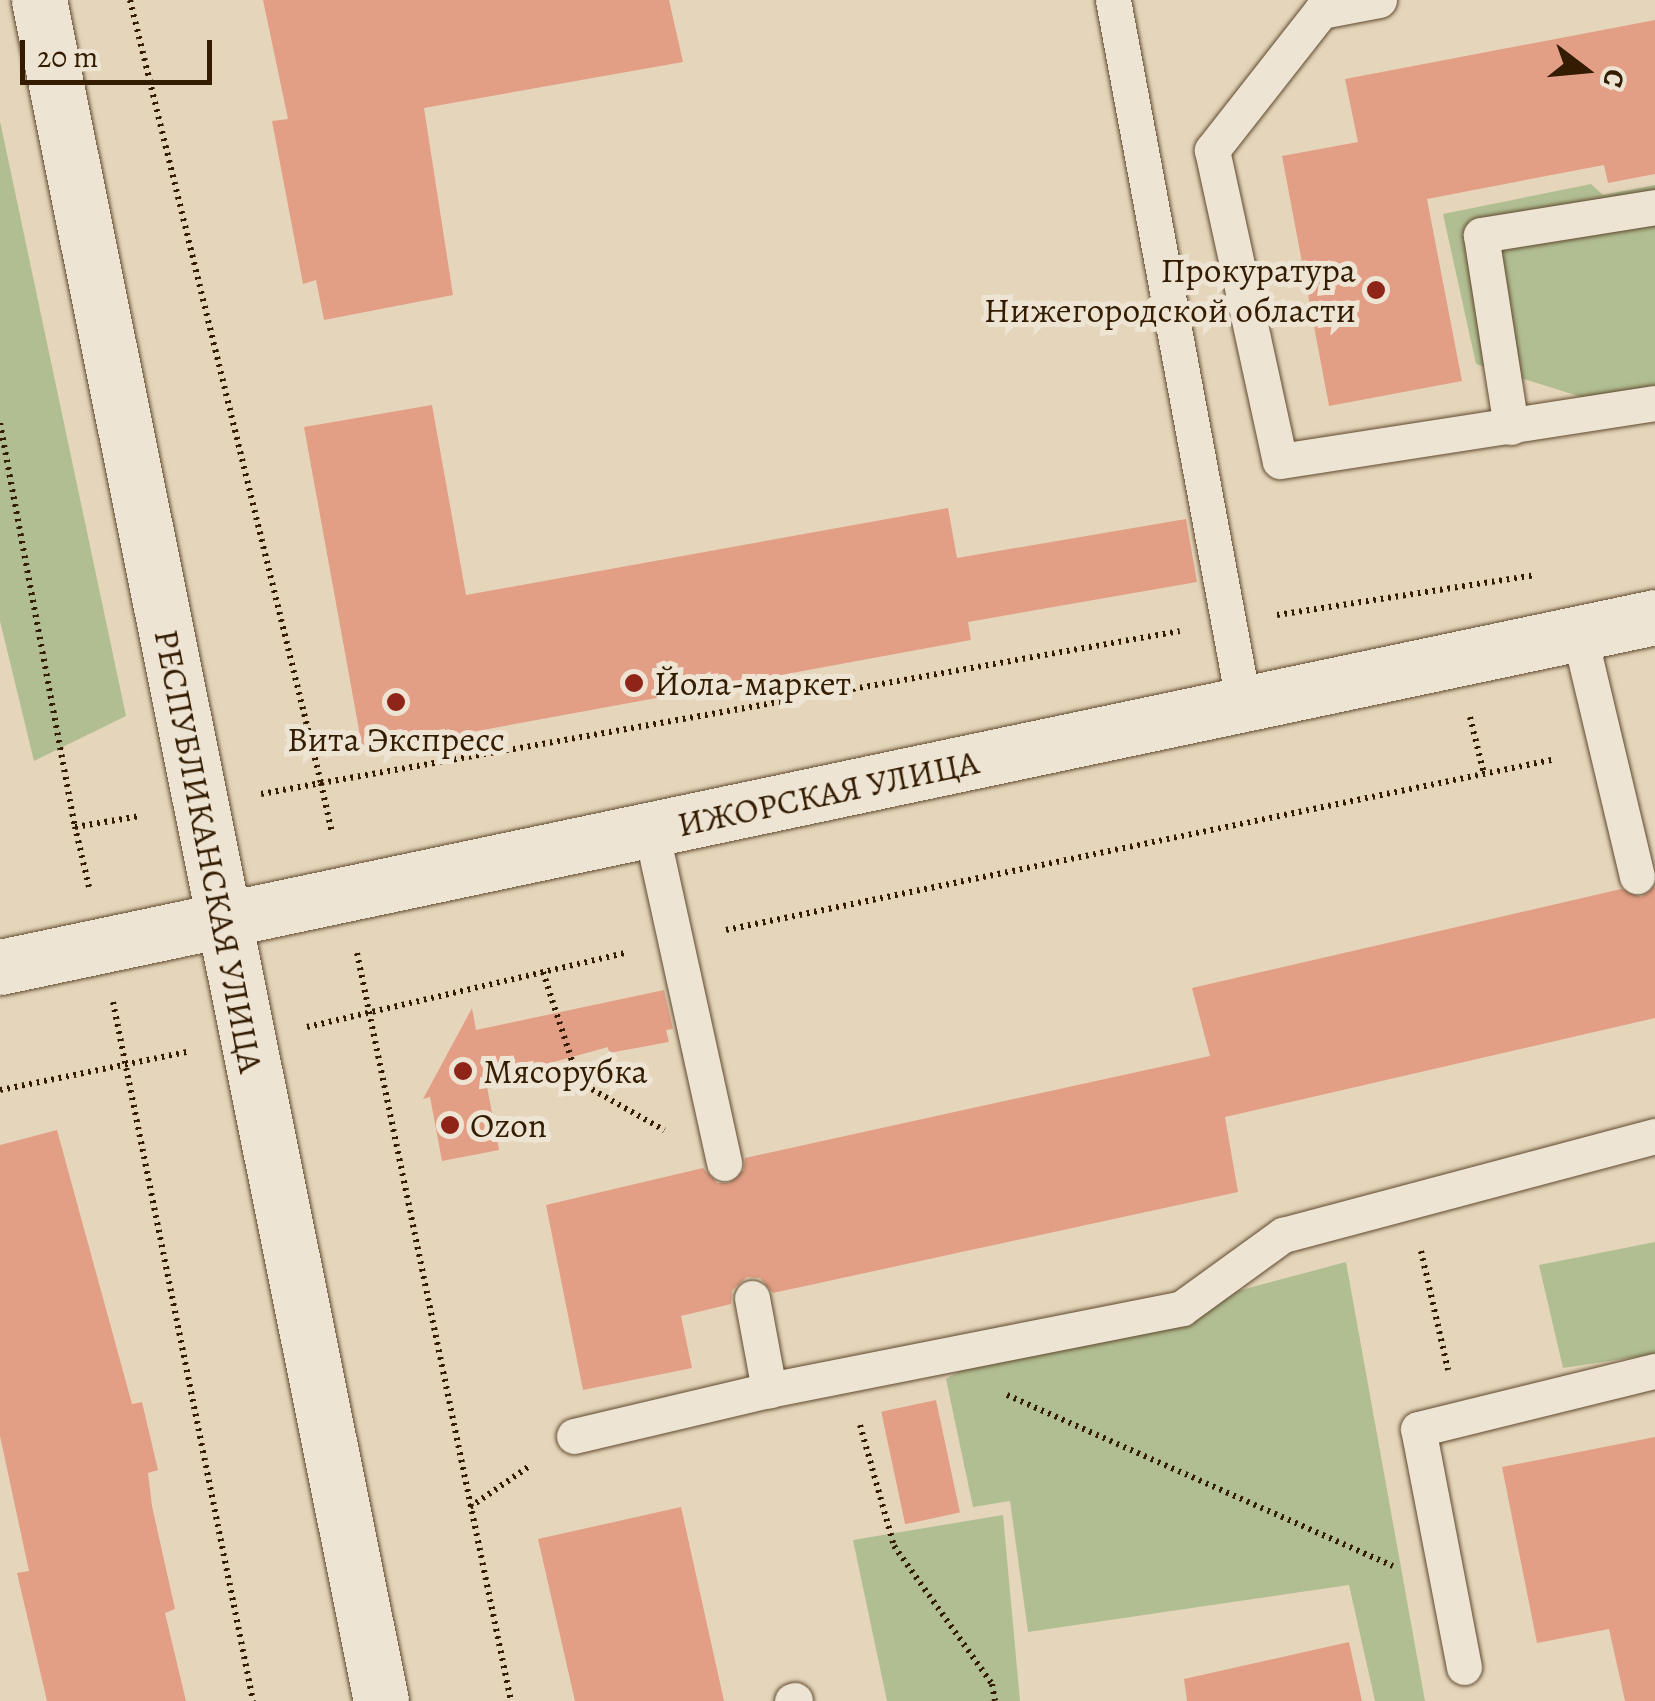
<!DOCTYPE html>
<html>
<head>
<meta charset="utf-8">
<style>
  body { margin:0 }
  #map { position:relative; width:1655px; height:1701px; overflow:hidden; background:#e5d6bb; font-family:Alegreya,serif }
  div>[style] { position:absolute }
  .green>* { inset:0; background:#b1be92 }
  .building>* { inset:0; background:#e39f86; transform-origin:0 0 }
  .path>* { height:6px; margin-top:-3px; transform-origin:0; background:repeating-linear-gradient(90deg,#331c00 0 2.5px,transparent 0 7.5px) }
  .roads { filter:drop-shadow(0 0 2px #604a2f) drop-shadow(0 0 2px #604a2f) }
  .lane>* { height:35px; margin:-17.5px; padding:0 17.5px; transform-origin:17.5px; border-radius:17.5px; background:#eee4d3 }
  .street>* { height:55px; margin:-27.5px; padding:0 27.5px; transform-origin:27.5px; border-radius:27.5px; background:#eee4d3 }
  .dots>* { width:28px; height:28px; translate:-50% -50%; box-sizing:border-box; border:5px solid #eee4d3; border-radius:50% }
  span { translate:-50% -50%; white-space:nowrap; text-align:center; line-height:1.15; -webkit-text-stroke:10px #eee4d3; paint-order:stroke }
  .poi-label { font-size:35px; color:#331c00 }
  .right { translate:-100% -50%; text-align:right }
  .left { translate:0 -50%; text-align:left }
  .street-label { font-size:35px; color:#331c00 }
  .north { position:absolute; left:1535px; top:20px; width:100px; height:100px; -webkit-text-stroke:8px #eee4d3; paint-order:stroke; rotate:106deg; font-size:28px; font-weight:700; line-height:40px; text-align:center; color:#331c00 }
  .north::after { content:''; display:block; margin:auto; width:35px; height:45px; background:#331c00; clip-path:polygon(50% 0,100% 100%,50% 72%,0 100%) }
  .scale { position:absolute; left:20px; top:40px; width:192px; height:45px; box-sizing:border-box; border:5px solid #331c00; border-top:0; padding-left:12px; font-size:30px; line-height:35px; white-space:nowrap; color:#331c00; -webkit-text-stroke:8px #eee4d3; paint-order:stroke }
</style>
</head>
<body>
<div id="map">
  <div class="green">
    <div style="clip-path:polygon(0 121px,126px 716px,34px 761px,0 621px)"></div>
    <div style="clip-path:polygon(1591px 184px,1603px 195px,1655px 185px,1655px 420px,1476px 364px,1443px 214px)"></div>
    <div style="clip-path:polygon(1655px 1242px,1655px 1354px,1563px 1368px,1539px 1265px)"></div>
    <div style="clip-path:polygon(1346px 1262px,1425px 1701px,1375px 1701px,1349px 1585px,1028px 1632px,1010px 1501px,973px 1507px,946px 1379px,979px 1360px)"></div>
    <div style="clip-path:polygon(1003px 1515px,1020px 1701px,887px 1701px,853px 1540px)"></div>
  </div>
  <div class="building">
    <div style="clip-path:polygon(263px 0,669px 0,683px 62px,424px 108px,453px 295px,324px 320px,316px 280px,303px 284px,272px 121px,288px 119px)"></div>
    <div style="clip-path:polygon(1655px 20px,1655px 174px,1608px 183px,1604px 165px,1427px 199px,1462px 381px,1329px 406px,1282px 156px,1358px 142px,1345px 79px)"></div>
    <div style="clip-path:polygon(432px 405px,466px 595px,948px 508px,957px 558px,1186px 519px,1197px 582px,968px 622px,971px 640px,363px 752px,304px 427px)"></div>
    <div style="clip-path:polygon(1655px 886px,1655px 1018px,1225px 1117px,1238px 1192px,773px 1293px,760px 1278px,747px 1277px,732px 1290px,731px 1304px,681px 1316px,692px 1368px,583px 1390px,546px 1205px,703px 1168px,717px 1183px,729px 1183px,744px 1170px,745px 1158px,1210px 1056px,1192px 988px,1621px 889px,1641px 897px)"></div>
    <div style="clip-path:polygon(664px 990px,673px 1029px,666px 1030px,669px 1042px,609px 1053px,608px 1047px,486px 1081px,499px 1150px,442px 1161px,430px 1097px,423px 1099px,472px 1008px,476px 1030px)"></div>
    <div style="clip-path:polygon(57px 1130px,132px 1404px,142px 1402px,158px 1470px,148px 1473px,152px 1506px,175px 1609px,165px 1613px,186px 1701px,47px 1701px,17px 1573px,29px 1571px,0 1436px,0 1145px)"></div>
    <div style="left:936px;top:1400px;width:115px;height:56px;rotate:78deg"></div>
    <div style="clip-path:polygon(1655px 1437px,1655px 1701px,1625px 1701px,1609px 1629px,1537px 1643px,1502px 1467px)"></div>
    <div style="clip-path:polygon(681px 1507px,724px 1701px,575px 1701px,538px 1539px)"></div>
    <div style="clip-path:polygon(1349px 1642px,1362px 1701px,1187px 1701px,1184px 1679px)"></div>
  </div>
  <div class="path">
    <div style="left:130px;top:0;width:806px;rotate:76.29deg"></div>
    <div style="left:321px;top:783px;width:872px;rotate:-10.03deg"></div>
    <div style="left:0;top:423px;width:411px;rotate:79.5deg"></div>
    <div style="left:1277px;top:615px;width:262px;rotate:-8.8deg"></div>
    <div style="left:1470px;top:717px;width:59px;rotate:76.2deg"></div>
    <div style="left:261px;top:794px;width:61px;rotate:-10.4deg"></div>
    <div style="left:321px;top:783px;width:51px;rotate:77.6deg"></div>
    <div style="left:89px;top:887px;width:62px;rotate:-103.1deg"></div>
    <div style="left:75px;top:827px;width:66px;rotate:-9.6deg"></div>
    <div style="left:726px;top:930px;width:847px;rotate:-11.64deg"></div>
    <div style="left:357px;top:953px;width:764px;rotate:78.37deg"></div>
    <div style="left:543px;top:972px;width:116px;rotate:71.9deg"></div>
    <div style="left:579px;top:1082px;width:98px;rotate:29.5deg"></div>
    <div style="left:113px;top:1002px;width:713px;rotate:78.67deg"></div>
    <div style="left:307px;top:1027px;width:327px;rotate:-13.1deg"></div>
    <div style="left:0;top:1090px;width:191px;rotate:-11.5deg"></div>
    <div style="left:1421px;top:1251px;width:122px;rotate:77.2deg"></div>
    <div style="left:1007px;top:1395px;width:422px;rotate:23.9deg"></div>
    <div style="left:860px;top:1425px;width:126px;rotate:74.3deg"></div>
    <div style="left:894px;top:1546px;width:169px;rotate:54.6deg"></div>
    <div style="left:992px;top:1684px;width:17px;rotate:80deg"></div>
    <div style="left:470px;top:1507px;width:74px;rotate:-34.5deg"></div>
  </div>
  <div class="roads">
    <div class="lane">
      <div style="left:1113px;top:0;width:718px;rotate:79.49deg"></div>
      <div style="left:1379px;top:0;width:59px;rotate:169.3deg"></div>
      <div style="left:1321px;top:11px;width:177px;rotate:128.1deg"></div>
      <div style="left:1212px;top:150px;width:318px;rotate:77.7deg"></div>
      <div style="left:1280px;top:461px;width:379px;rotate:-8.8deg"></div>
      <div style="left:1511px;top:427px;width:194px;rotate:-98.9deg"></div>
      <div style="left:1481px;top:235px;width:176px;rotate:-9.1deg"></div>
      <div style="left:1579px;top:633px;width:250px;rotate:76.6deg"></div>
      <div style="left:651px;top:830px;width:341px;rotate:77.6deg"></div>
      <div style="left:752px;top:1298px;width:94px;rotate:79.5deg"></div>
      <div style="left:574px;top:1436px;width:200px;rotate:-13.3deg"></div>
      <div style="left:769px;top:1390px;width:421px;rotate:-11.2deg"></div>
      <div style="left:1182px;top:1308px;width:125px;rotate:-35.9deg"></div>
      <div style="left:1283px;top:1235px;width:385px;rotate:-14.9deg"></div>
      <div style="left:1464px;top:1667px;width:242px;rotate:-100.9deg"></div>
      <div style="left:1418px;top:1429px;width:244px;rotate:-13.8deg"></div>
      <div style="left:792px;top:1701px;width:3px;rotate:-18deg"></div>
    </div>
    <div class="street">
      <div style="left:39px;top:0;width:1735px;rotate:78.63deg"></div>
      <div style="left:0;top:967px;width:1692px;rotate:-11.94deg"></div>
    </div>
  </div>
  <div class="dots">
    <div style="left:1376px;top:290px;background:#8f2418"></div>
    <div style="left:634px;top:683px;background:#8f2418"></div>
    <div style="left:396px;top:702px;background:#8f2418"></div>
    <div style="left:463px;top:1071px;background:#8f2418"></div>
    <div style="left:450px;top:1125px;background:#8f2418"></div>
  </div>
  <div class="poi-label">
    <span class="right" style="left:1356px;top:290px">Прокуратура<br>Нижегородской области</span>
    <span class="left" style="left:654px;top:683px">Йола-маркет</span>
    <span style="left:396px;top:739px">Вита Экспресс</span>
    <span class="left" style="left:483px;top:1071px">Мясорубка</span>
    <span class="left" style="left:470px;top:1125px">Ozon</span>
  </div>
  <div class="street-label">
    <span style="left:828px;top:793px;rotate:-12deg">ИЖОРСКАЯ УЛИЦА</span>
    <span style="left:209px;top:851px;rotate:79deg">РЕСПУБЛИКАНСКАЯ УЛИЦА</span>
  </div>
  <div class="north">С</div>
  <div class="scale">20 m</div>
</div>
</body>
</html>
